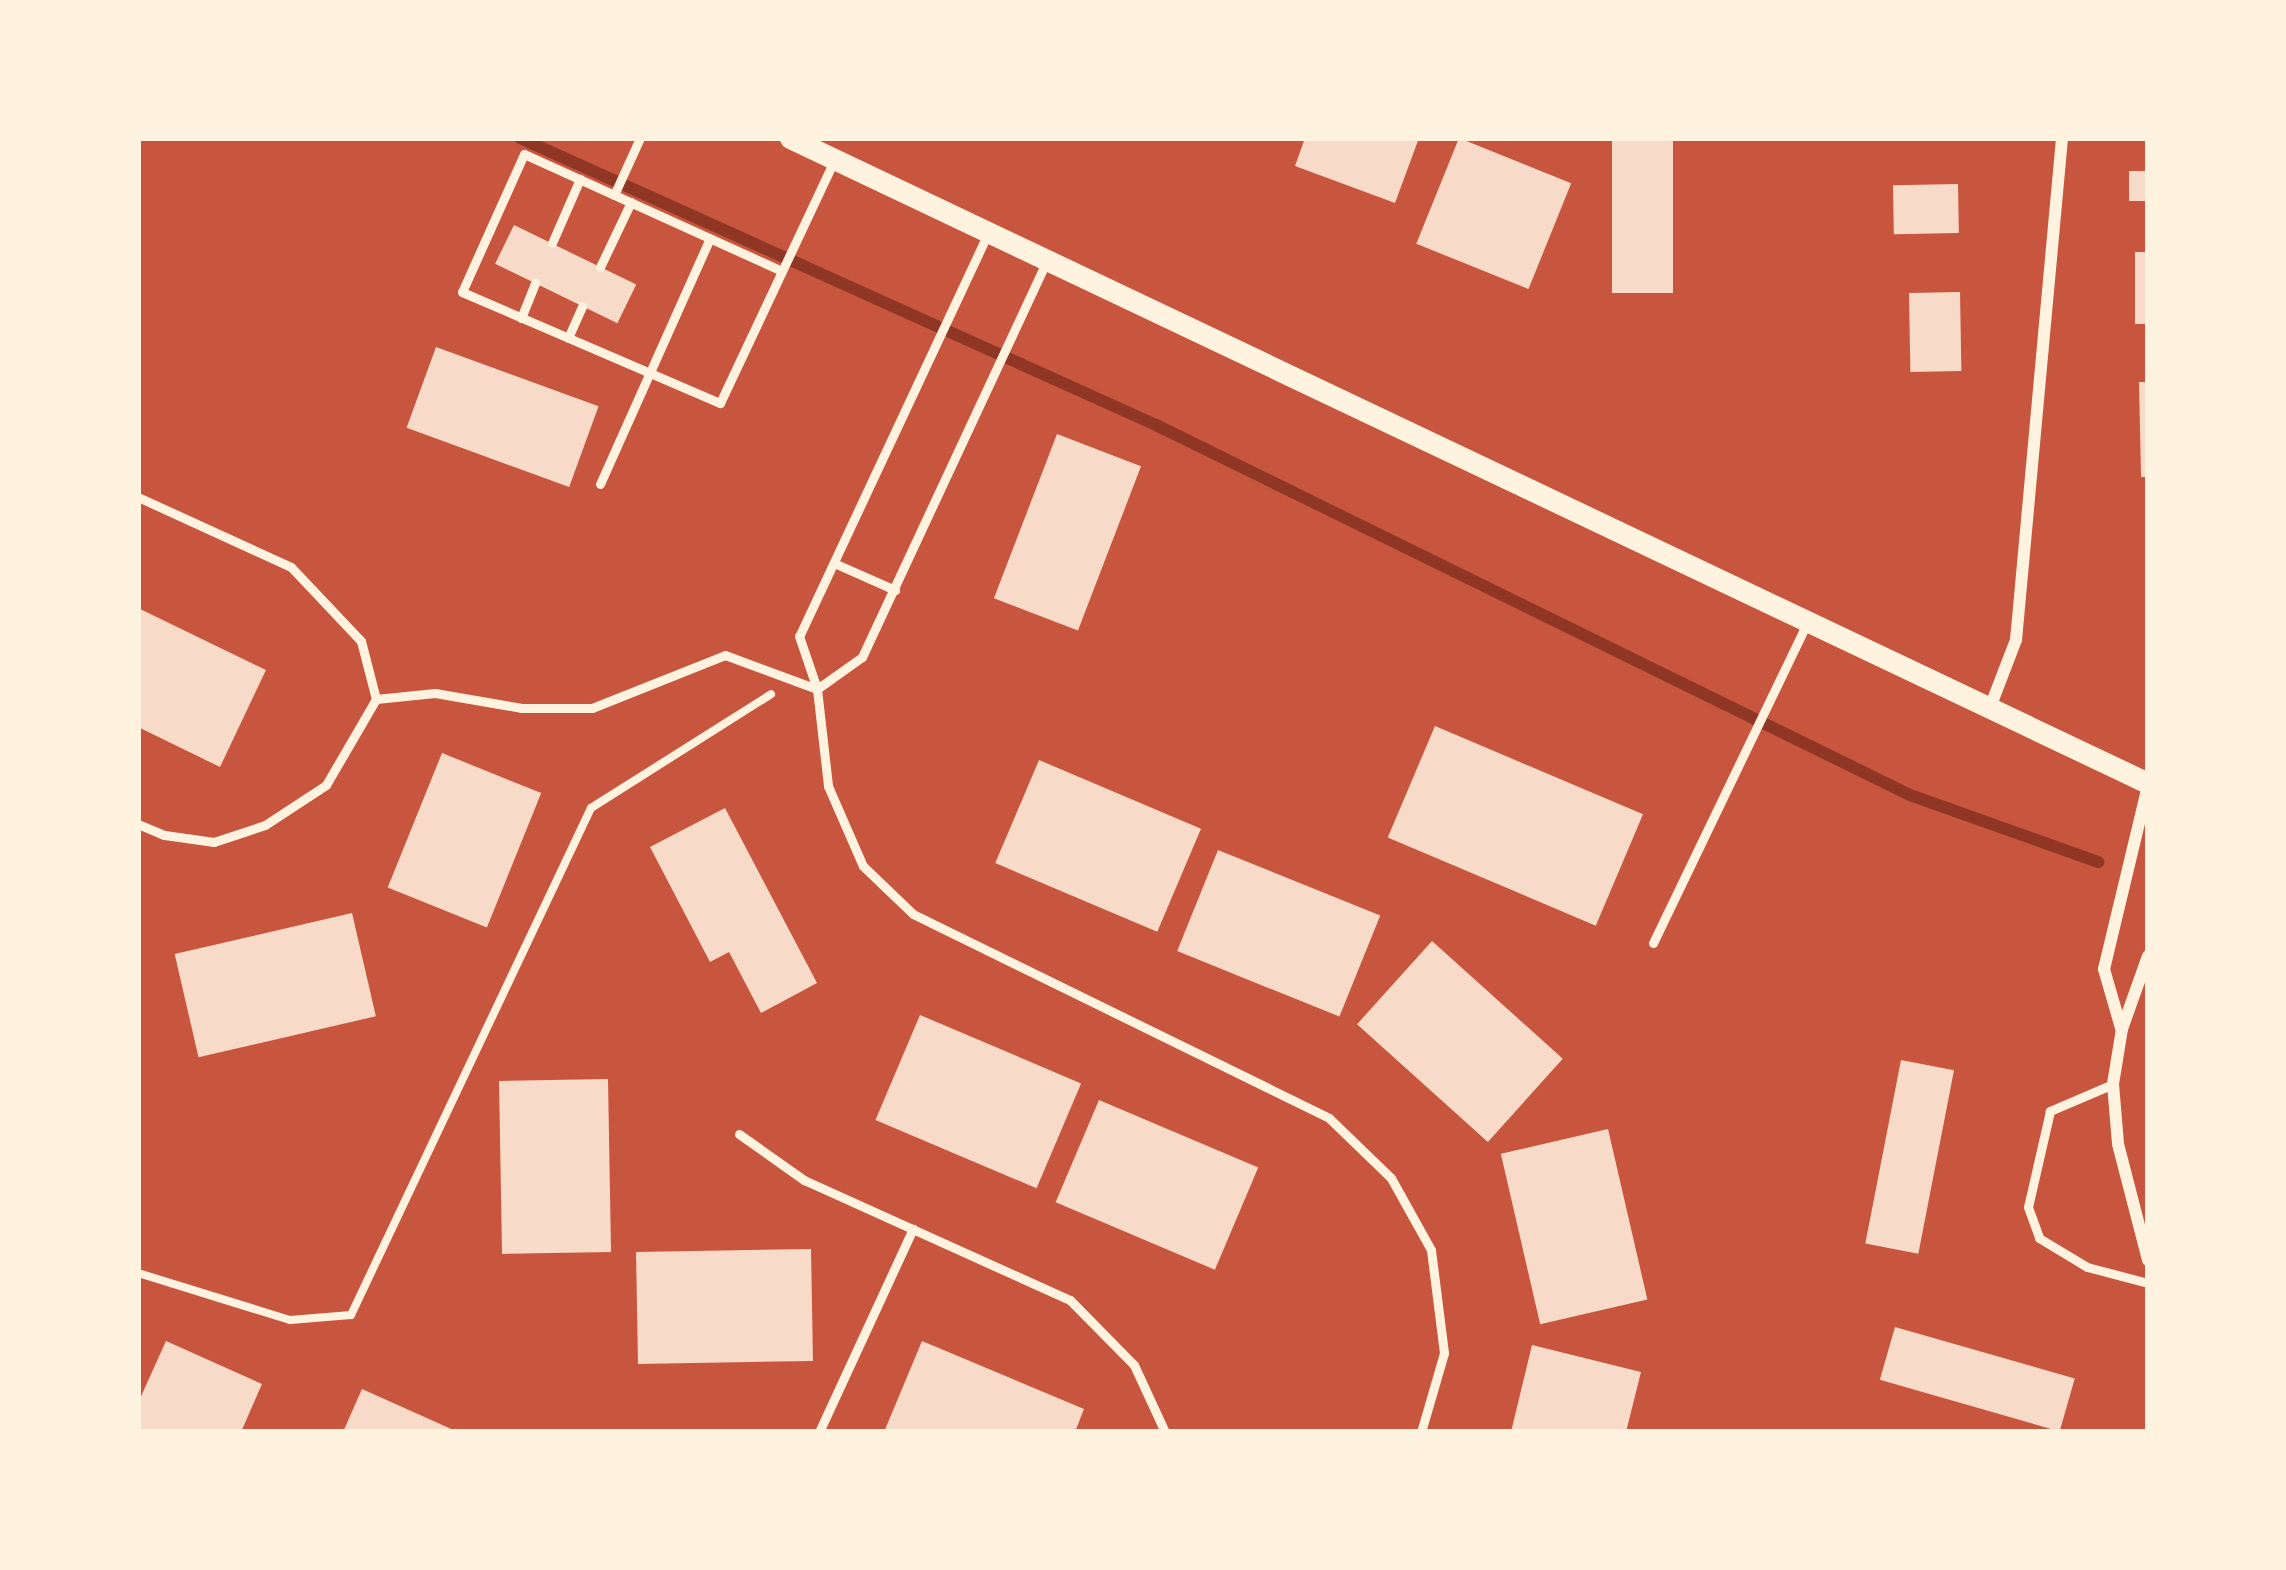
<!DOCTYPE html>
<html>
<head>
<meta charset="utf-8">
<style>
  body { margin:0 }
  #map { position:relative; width:2286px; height:1570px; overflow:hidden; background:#c8553d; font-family:"Open Sans",sans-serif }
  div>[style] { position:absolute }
  .stream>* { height:12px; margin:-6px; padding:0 6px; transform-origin:6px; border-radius:6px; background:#8f3625 }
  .building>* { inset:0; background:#f7dbc8; transform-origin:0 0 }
  .path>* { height:8px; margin:-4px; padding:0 4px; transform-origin:4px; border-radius:4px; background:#fff3e0 }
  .service>* { height:9px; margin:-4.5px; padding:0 4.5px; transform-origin:4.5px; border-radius:4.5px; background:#fff3e0 }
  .minor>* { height:12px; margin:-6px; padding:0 6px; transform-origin:6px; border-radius:6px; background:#fff3e0 }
  .tertiary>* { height:21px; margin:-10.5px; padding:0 10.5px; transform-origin:10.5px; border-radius:10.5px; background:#fff3e0 }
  span { translate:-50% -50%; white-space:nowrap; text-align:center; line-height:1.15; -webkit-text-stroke:12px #fff3e0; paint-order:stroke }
  .frame { position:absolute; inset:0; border:141px solid #fff3e0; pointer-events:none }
</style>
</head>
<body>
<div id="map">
  <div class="stream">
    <div style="left:520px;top:138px;width:698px;rotate:24.29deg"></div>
    <div style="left:1156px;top:425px;width:840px;rotate:26.14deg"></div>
    <div style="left:1910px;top:795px;width:200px;rotate:19.6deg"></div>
  </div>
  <div class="building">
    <div style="clip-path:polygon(1305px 138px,1419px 138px,1395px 203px,1295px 166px)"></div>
    <div style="left:1459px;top:138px;width:121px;height:114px;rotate:22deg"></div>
    <div style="left:1612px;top:138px;width:61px;height:155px"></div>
    <div style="left:2148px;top:171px;width:30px;height:19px;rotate:90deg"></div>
    <div style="left:1958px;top:184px;width:49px;height:65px;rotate:89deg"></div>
    <div style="left:514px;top:225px;width:136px;height:43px;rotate:26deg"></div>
    <div style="left:2148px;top:252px;width:72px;height:13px;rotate:90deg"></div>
    <div style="left:1960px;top:292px;width:79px;height:51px;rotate:89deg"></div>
    <div style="left:436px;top:347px;width:173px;height:86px;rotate:20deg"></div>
    <div style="clip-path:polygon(2139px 382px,2148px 382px,2148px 477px,2141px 477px)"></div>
    <div style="left:1057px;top:434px;width:90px;height:176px;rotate:21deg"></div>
    <div style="clip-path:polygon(138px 608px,266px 670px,220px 767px,138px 727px)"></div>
    <div style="left:1435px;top:726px;width:226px;height:121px;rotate:23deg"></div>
    <div style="left:442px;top:753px;width:107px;height:145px;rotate:22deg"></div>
    <div style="left:1039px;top:760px;width:176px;height:112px;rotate:23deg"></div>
    <div style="clip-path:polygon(725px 808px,817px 983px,761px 1013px,729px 952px,710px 962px,650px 847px)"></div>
    <div style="left:1218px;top:850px;width:175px;height:109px;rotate:22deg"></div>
    <div style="left:352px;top:913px;width:106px;height:182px;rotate:77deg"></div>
    <div style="left:1432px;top:941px;width:176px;height:112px;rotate:42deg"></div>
    <div style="left:920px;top:1015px;width:175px;height:114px;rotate:23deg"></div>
    <div style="left:1901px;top:1060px;width:54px;height:187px;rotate:11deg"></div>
    <div style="left:608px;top:1079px;width:173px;height:109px;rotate:89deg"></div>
    <div style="left:1099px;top:1100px;width:173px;height:111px;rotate:23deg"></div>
    <div style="left:1608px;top:1129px;width:175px;height:110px;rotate:77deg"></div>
    <div style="left:811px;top:1249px;width:112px;height:175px;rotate:89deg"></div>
    <div style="left:1895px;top:1327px;width:187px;height:55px;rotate:16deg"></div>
    <div style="clip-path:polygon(166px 1341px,262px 1384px,241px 1432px,138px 1432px,138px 1403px)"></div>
    <div style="clip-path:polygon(922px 1341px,1084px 1409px,1075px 1432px,884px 1432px)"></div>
    <div style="clip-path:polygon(1532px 1345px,1641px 1372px,1626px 1432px,1511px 1432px)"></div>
    <div style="clip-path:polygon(362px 1389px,458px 1432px,343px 1432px)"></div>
  </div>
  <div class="path">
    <div style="left:138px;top:1273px;width:159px;rotate:17.2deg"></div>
    <div style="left:290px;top:1320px;width:61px;rotate:-4.7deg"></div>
    <div style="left:351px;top:1315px;width:561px;rotate:-64.67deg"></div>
    <div style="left:591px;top:808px;width:213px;rotate:-32.3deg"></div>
  </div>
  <div class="service">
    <div style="left:614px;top:195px;width:63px;rotate:-65.5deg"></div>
    <div style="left:989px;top:231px;width:447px;rotate:115.1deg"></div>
    <div style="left:799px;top:636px;width:56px;rotate:71.2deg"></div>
    <div style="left:817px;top:689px;width:98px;rotate:83.5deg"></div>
    <div style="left:828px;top:786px;width:87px;rotate:66.4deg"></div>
    <div style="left:863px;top:866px;width:69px;rotate:43.8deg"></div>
    <div style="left:913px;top:914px;width:463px;rotate:26.1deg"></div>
    <div style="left:1329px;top:1118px;width:86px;rotate:44.1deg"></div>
    <div style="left:1391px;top:1178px;width:82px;rotate:60.9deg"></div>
    <div style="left:1431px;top:1250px;width:104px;rotate:82.8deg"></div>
    <div style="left:1444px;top:1353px;width:82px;rotate:106.2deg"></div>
    <div style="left:552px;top:243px;width:70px;rotate:-66.4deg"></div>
    <div style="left:600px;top:267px;width:72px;rotate:-64.5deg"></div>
    <div style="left:782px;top:271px;width:283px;rotate:-155.6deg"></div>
    <div style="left:524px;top:154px;width:151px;rotate:114.2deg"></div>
    <div style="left:462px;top:292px;width:281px;rotate:23.3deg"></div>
    <div style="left:720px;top:403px;width:270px;rotate:-64.8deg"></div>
    <div style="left:521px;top:318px;width:38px;rotate:-68deg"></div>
    <div style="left:568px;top:338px;width:35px;rotate:-66deg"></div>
    <div style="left:600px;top:484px;width:269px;rotate:-65.9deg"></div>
    <div style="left:138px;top:497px;width:168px;rotate:24.6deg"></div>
    <div style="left:291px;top:567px;width:102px;rotate:46.6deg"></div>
    <div style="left:361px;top:641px;width:60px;rotate:75.5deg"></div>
    <div style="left:376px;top:699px;width:99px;rotate:120.2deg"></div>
    <div style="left:326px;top:785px;width:73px;rotate:146.7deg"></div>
    <div style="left:265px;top:825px;width:54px;rotate:161.6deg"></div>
    <div style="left:214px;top:842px;width:50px;rotate:-172deg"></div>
    <div style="left:164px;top:835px;width:28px;rotate:-157deg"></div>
    <div style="left:834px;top:563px;width:67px;rotate:23.9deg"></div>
    <div style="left:817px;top:689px;width:55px;rotate:-35.4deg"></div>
    <div style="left:862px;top:657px;width:437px;rotate:-65deg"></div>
    <div style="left:376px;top:699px;width:59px;rotate:-5.8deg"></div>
    <div style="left:435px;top:693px;width:88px;rotate:9.8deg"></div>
    <div style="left:522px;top:708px;width:70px"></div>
    <div style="left:592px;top:708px;width:143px;rotate:-21.7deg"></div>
    <div style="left:725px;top:655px;width:98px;rotate:20.3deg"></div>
    <div style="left:1653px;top:943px;width:355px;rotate:-64.3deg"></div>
    <div style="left:2113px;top:1084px;width:69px;rotate:156.8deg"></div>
    <div style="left:2050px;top:1111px;width:98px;rotate:102.9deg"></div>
    <div style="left:2028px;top:1207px;width:33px;rotate:70deg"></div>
    <div style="left:2039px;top:1238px;width:56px;rotate:31.1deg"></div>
    <div style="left:2087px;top:1267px;width:63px;rotate:14.7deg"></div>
    <div style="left:739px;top:1134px;width:80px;rotate:35.3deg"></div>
    <div style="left:804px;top:1180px;width:292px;rotate:24.3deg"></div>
    <div style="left:1070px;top:1300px;width:91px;rotate:45.4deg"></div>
    <div style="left:1134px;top:1365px;width:74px;rotate:65.2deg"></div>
    <div style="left:819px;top:1432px;width:224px;rotate:-65.2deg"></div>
  </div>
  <div class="minor">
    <div style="left:1991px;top:705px;width:70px;rotate:-69deg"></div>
    <div style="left:2016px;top:640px;width:504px;rotate:-84.76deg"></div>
    <div style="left:2148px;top:956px;width:77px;rotate:109.6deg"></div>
    <div style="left:2122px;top:1029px;width:56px;rotate:99.3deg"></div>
    <div style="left:2113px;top:1084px;width:60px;rotate:85.2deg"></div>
    <div style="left:2118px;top:1144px;width:120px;rotate:75.5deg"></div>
    <div style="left:2121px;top:1028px;width:61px;rotate:-106.1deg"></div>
    <div style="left:2104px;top:969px;width:188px;rotate:-76.5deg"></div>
  </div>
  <div class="tertiary">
    <div style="left:790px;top:138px;width:1503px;rotate:25.41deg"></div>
  </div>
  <div class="frame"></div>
</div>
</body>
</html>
